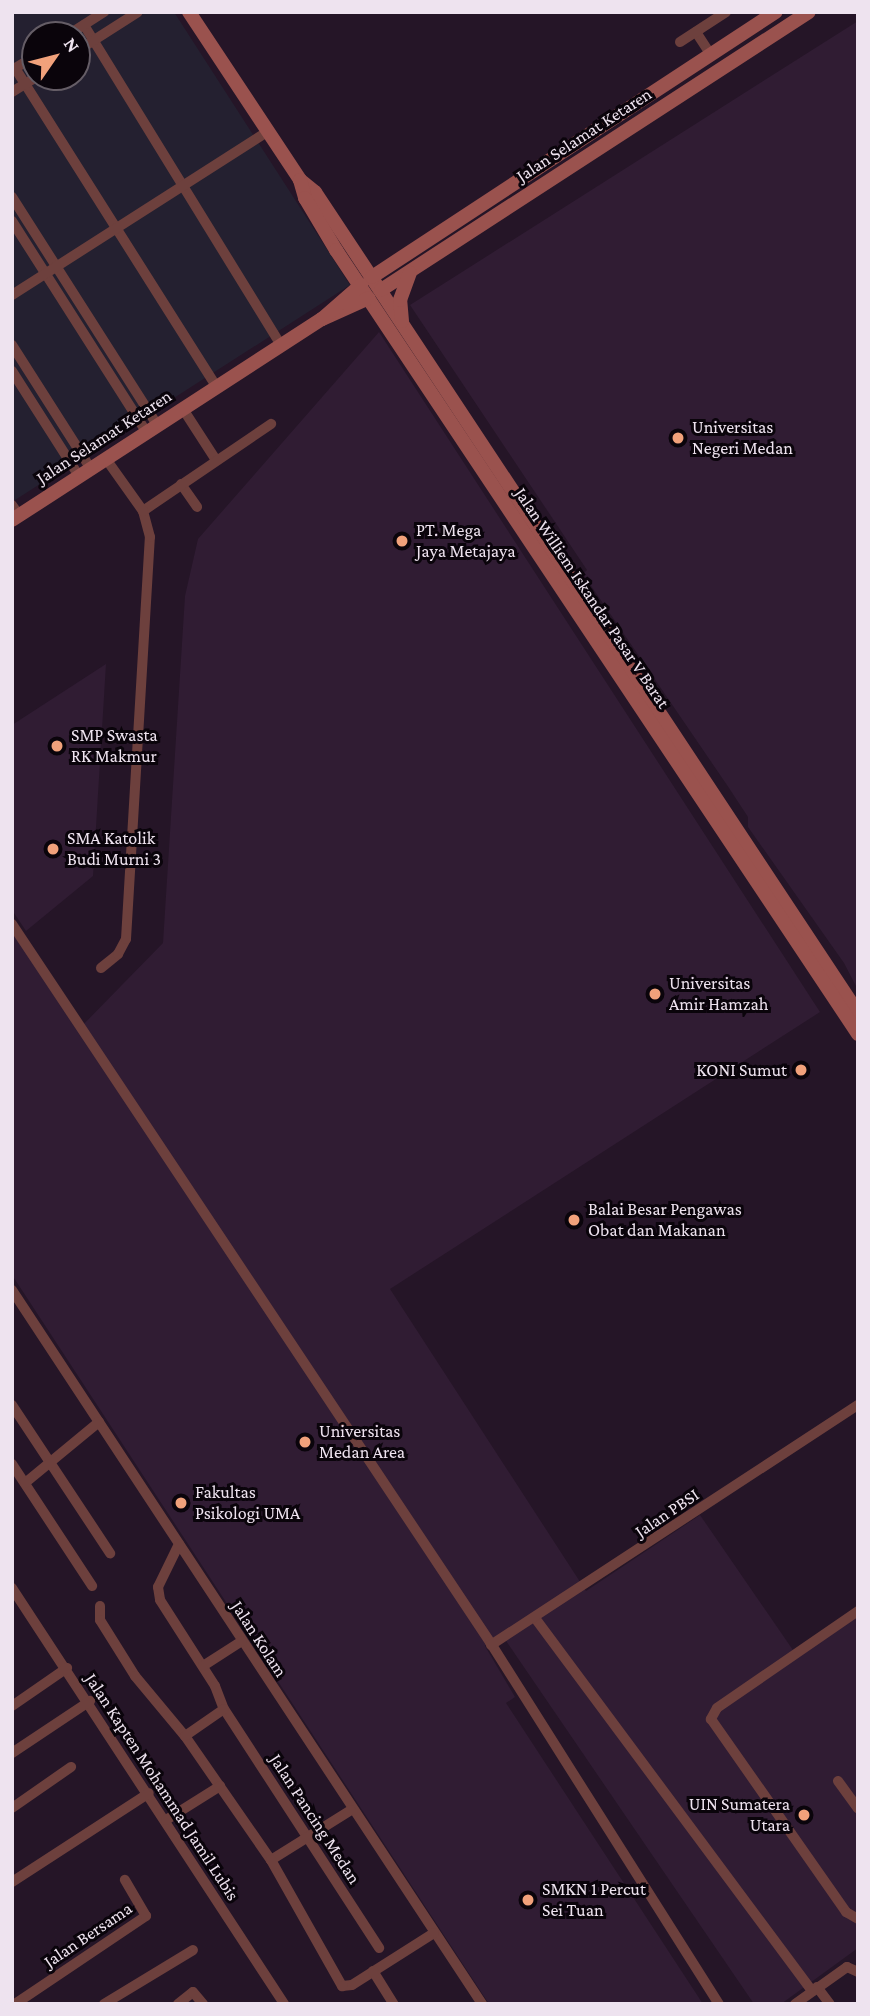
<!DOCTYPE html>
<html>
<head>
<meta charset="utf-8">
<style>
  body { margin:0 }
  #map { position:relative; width:870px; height:2016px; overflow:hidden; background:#251527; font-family:"Crimson Pro",serif }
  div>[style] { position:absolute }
  .commercial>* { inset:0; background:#242030 }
  .built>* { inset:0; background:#301c33 }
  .street>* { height:10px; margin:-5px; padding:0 5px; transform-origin:5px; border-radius:5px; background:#6d403d }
  .secondary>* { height:14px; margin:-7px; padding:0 7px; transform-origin:7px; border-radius:7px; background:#9a524e }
  .dots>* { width:19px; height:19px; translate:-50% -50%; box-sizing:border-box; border:4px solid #0a040b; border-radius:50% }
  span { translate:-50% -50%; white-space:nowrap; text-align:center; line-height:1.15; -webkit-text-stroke:6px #0a040b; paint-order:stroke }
  .street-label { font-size:18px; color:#eee3ef }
  .poi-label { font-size:18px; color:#eee3ef }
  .left { translate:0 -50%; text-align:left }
  .right { translate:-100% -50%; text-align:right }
  .frame { position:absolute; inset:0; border:14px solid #eee3ef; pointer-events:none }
  .north { position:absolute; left:21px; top:21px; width:70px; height:70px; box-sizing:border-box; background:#0a040b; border:2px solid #655d66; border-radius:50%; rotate:55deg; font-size:19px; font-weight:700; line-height:28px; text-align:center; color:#eee3ef }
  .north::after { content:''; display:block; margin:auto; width:24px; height:32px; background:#f1a17b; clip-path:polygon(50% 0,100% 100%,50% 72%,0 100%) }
</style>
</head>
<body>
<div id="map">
  <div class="commercial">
    <div style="clip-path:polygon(evenodd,12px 12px,174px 12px,350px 285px,12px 502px,12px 12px,35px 35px,77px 35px,77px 77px,35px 77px,35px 35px)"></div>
  </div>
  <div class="built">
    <div style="clip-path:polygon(858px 21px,858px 990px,844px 963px,748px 827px,748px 817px,729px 788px,583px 574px,587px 570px,410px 305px)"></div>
    <div style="clip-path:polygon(379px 332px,820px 1012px,390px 1289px,586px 1591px,700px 1515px,795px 1653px,858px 1612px,858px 1948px,781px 2004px,754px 2004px,502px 1635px,485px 1646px,515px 1697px,506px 1703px,703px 2004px,489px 2004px,12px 1275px,12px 932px,78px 1030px,163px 943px,185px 596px,198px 539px)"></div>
    <div style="clip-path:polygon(106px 664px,93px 876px,26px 931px,12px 910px,12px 725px)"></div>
  </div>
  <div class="street">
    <div style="left:84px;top:25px;width:376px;rotate:58.4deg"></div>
    <div style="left:696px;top:32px;width:27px;rotate:57deg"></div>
    <div style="left:68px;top:35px;width:43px;rotate:-32.6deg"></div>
    <div style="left:680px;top:42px;width:55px;rotate:-33.1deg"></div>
    <div style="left:77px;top:51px;width:72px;rotate:-32.6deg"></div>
    <div style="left:15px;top:68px;width:378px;rotate:57.7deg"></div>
    <div style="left:12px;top:70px;width:27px;rotate:-31deg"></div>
    <div style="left:12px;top:92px;width:28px;rotate:-32deg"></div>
    <div style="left:12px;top:197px;width:270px;rotate:57.5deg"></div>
    <div style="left:12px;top:221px;width:251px;rotate:57.5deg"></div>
    <div style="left:12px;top:295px;width:303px;rotate:-32.6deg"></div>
    <div style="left:12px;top:345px;width:147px;rotate:57.5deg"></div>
    <div style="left:12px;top:371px;width:125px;rotate:57.5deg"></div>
    <div style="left:183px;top:409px;width:61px;rotate:57.1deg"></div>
    <div style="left:181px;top:484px;width:28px;rotate:55deg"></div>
    <div style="left:12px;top:505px;width:12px;rotate:55deg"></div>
    <div style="left:143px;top:511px;width:155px;rotate:-34.2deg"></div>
    <div style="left:12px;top:924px;width:863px;rotate:56.35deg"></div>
    <div style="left:490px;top:1642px;width:428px;rotate:57.7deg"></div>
    <div style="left:101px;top:968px;width:22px;rotate:-39deg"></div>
    <div style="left:118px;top:954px;width:17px;rotate:-62deg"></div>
    <div style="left:126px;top:939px;width:403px;rotate:-86.6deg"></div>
    <div style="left:150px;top:537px;width:27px;rotate:-105deg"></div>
    <div style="left:143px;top:511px;width:64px;rotate:-125.4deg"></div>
    <div style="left:12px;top:1290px;width:855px;rotate:56.64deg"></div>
    <div style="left:12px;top:1405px;width:178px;rotate:56.5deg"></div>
    <div style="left:12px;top:1464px;width:146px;rotate:56.7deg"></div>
    <div style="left:25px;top:1483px;width:96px;rotate:-39.5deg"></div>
    <div style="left:179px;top:1544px;width:48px;rotate:116deg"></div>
    <div style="left:158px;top:1587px;width:13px;rotate:81deg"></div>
    <div style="left:160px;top:1600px;width:102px;rotate:57.4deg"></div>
    <div style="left:215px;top:1686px;width:25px;rotate:69deg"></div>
    <div style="left:224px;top:1709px;width:285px;rotate:57deg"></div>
    <div style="left:12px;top:1588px;width:497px;rotate:56.8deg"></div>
    <div style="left:100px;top:1606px;width:14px;rotate:90deg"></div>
    <div style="left:100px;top:1620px;width:66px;rotate:58deg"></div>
    <div style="left:135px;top:1676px;width:78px;rotate:50.2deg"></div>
    <div style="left:185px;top:1736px;width:151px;rotate:55.3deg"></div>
    <div style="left:271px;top:1860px;width:94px;rotate:-32deg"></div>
    <div style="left:858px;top:1611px;width:171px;rotate:145.5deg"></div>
    <div style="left:717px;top:1708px;width:13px;rotate:119deg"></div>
    <div style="left:711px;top:1719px;width:236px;rotate:55deg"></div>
    <div style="left:846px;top:1912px;width:14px;rotate:30deg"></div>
    <div style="left:535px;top:1618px;width:465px;rotate:53.4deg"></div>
    <div style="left:491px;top:1645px;width:439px;rotate:-33.2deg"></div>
    <div style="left:203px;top:1666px;width:46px;rotate:-32.7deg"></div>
    <div style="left:12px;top:1706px;width:67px;rotate:-34.6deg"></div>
    <div style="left:185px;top:1736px;width:47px;rotate:-34.7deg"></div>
    <div style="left:12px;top:1753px;width:94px;rotate:-33.7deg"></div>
    <div style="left:838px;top:1781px;width:34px;rotate:54deg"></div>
    <div style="left:12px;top:1808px;width:72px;rotate:-34.8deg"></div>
    <div style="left:166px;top:1820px;width:64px;rotate:-32.2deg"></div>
    <div style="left:271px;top:1860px;width:145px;rotate:60.6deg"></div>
    <div style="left:342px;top:1986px;width:10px;rotate:-6deg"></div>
    <div style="left:352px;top:1985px;width:97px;rotate:-32.4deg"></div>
    <div style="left:12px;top:1882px;width:163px;rotate:-33deg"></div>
    <div style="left:373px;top:1971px;width:39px;rotate:58deg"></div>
    <div style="left:817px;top:1987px;width:21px;rotate:53deg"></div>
    <div style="left:15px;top:2004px;width:158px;rotate:-33.9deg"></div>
    <div style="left:146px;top:1916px;width:42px;rotate:-120.3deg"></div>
    <div style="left:104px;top:2004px;width:104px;rotate:-31.2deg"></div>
    <div style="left:178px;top:2004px;width:19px;rotate:-39deg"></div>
    <div style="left:193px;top:1992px;width:16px;rotate:50deg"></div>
    <div style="left:795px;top:2004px;width:64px;rotate:-35.4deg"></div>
    <div style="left:847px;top:1967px;width:12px;rotate:24deg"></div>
  </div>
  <div class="secondary">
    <div style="left:189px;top:12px;width:201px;rotate:56.5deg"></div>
    <div style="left:300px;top:180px;width:19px;rotate:39deg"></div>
    <div style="left:315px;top:192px;width:984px;rotate:56.52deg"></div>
    <div style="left:300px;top:180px;width:19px;rotate:74deg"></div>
    <div style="left:305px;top:198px;width:61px;rotate:59.2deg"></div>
    <div style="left:336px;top:250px;width:942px;rotate:56.34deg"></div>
    <div style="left:372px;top:277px;width:483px;rotate:-33.3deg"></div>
    <div style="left:381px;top:290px;width:510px;rotate:-33.01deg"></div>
    <div style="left:322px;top:319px;width:51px;rotate:-24.1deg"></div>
    <div style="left:402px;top:321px;width:21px;rotate:-95deg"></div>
    <div style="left:400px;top:300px;width:29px;rotate:-70deg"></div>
    <div style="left:12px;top:520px;width:369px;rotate:-33deg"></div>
    <div style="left:322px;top:319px;width:52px;rotate:-41.1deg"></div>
  </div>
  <div class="dots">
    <div style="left:678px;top:438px;background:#f1a17b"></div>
    <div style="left:402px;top:541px;background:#f1a17b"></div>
    <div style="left:57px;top:746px;background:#f1a17b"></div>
    <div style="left:53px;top:849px;background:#f1a17b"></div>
    <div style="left:655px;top:994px;background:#f1a17b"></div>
    <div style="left:801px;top:1070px;background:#f1a17b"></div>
    <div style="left:574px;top:1220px;background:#f1a17b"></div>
    <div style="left:305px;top:1442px;background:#f1a17b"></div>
    <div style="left:181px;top:1503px;background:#f1a17b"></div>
    <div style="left:804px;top:1815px;background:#f1a17b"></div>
    <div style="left:528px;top:1900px;background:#f1a17b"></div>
  </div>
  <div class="street-label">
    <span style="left:584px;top:135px;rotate:-33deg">Jalan Selamat Ketaren</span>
    <span style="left:104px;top:437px;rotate:-33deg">Jalan Selamat Ketaren</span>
    <span style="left:592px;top:598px;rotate:56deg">Jalan Williem Iskandar Pasar V Barat</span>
    <span style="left:667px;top:1513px;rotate:-34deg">Jalan PBSI</span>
    <span style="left:259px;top:1639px;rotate:57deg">Jalan Kolam</span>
    <span style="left:162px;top:1787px;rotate:57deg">Jalan Kapten Mohammad Jamil Lubis</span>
    <span style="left:315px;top:1819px;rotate:57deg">Jalan Pancing Medan</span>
    <span style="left:88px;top:1935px;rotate:-34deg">Jalan Bersama</span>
  </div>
  <div class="poi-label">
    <span class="left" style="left:692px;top:438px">Universitas<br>Negeri Medan</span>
    <span class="left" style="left:416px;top:541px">PT. Mega<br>Jaya Metajaya</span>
    <span class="left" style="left:71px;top:746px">SMP Swasta<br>RK Makmur</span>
    <span class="left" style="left:67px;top:849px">SMA Katolik<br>Budi Murni 3</span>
    <span class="left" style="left:669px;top:994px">Universitas<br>Amir Hamzah</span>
    <span class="right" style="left:787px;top:1070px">KONI Sumut</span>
    <span class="left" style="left:588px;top:1220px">Balai Besar Pengawas<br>Obat dan Makanan</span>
    <span class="left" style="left:319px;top:1442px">Universitas<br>Medan Area</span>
    <span class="left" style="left:195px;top:1503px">Fakultas<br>Psikologi UMA</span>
    <span class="right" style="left:790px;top:1815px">UIN Sumatera<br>Utara</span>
    <span class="left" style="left:542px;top:1900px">SMKN 1 Percut<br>Sei Tuan</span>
  </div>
  <div class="frame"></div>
  <div class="north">N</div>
</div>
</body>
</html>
